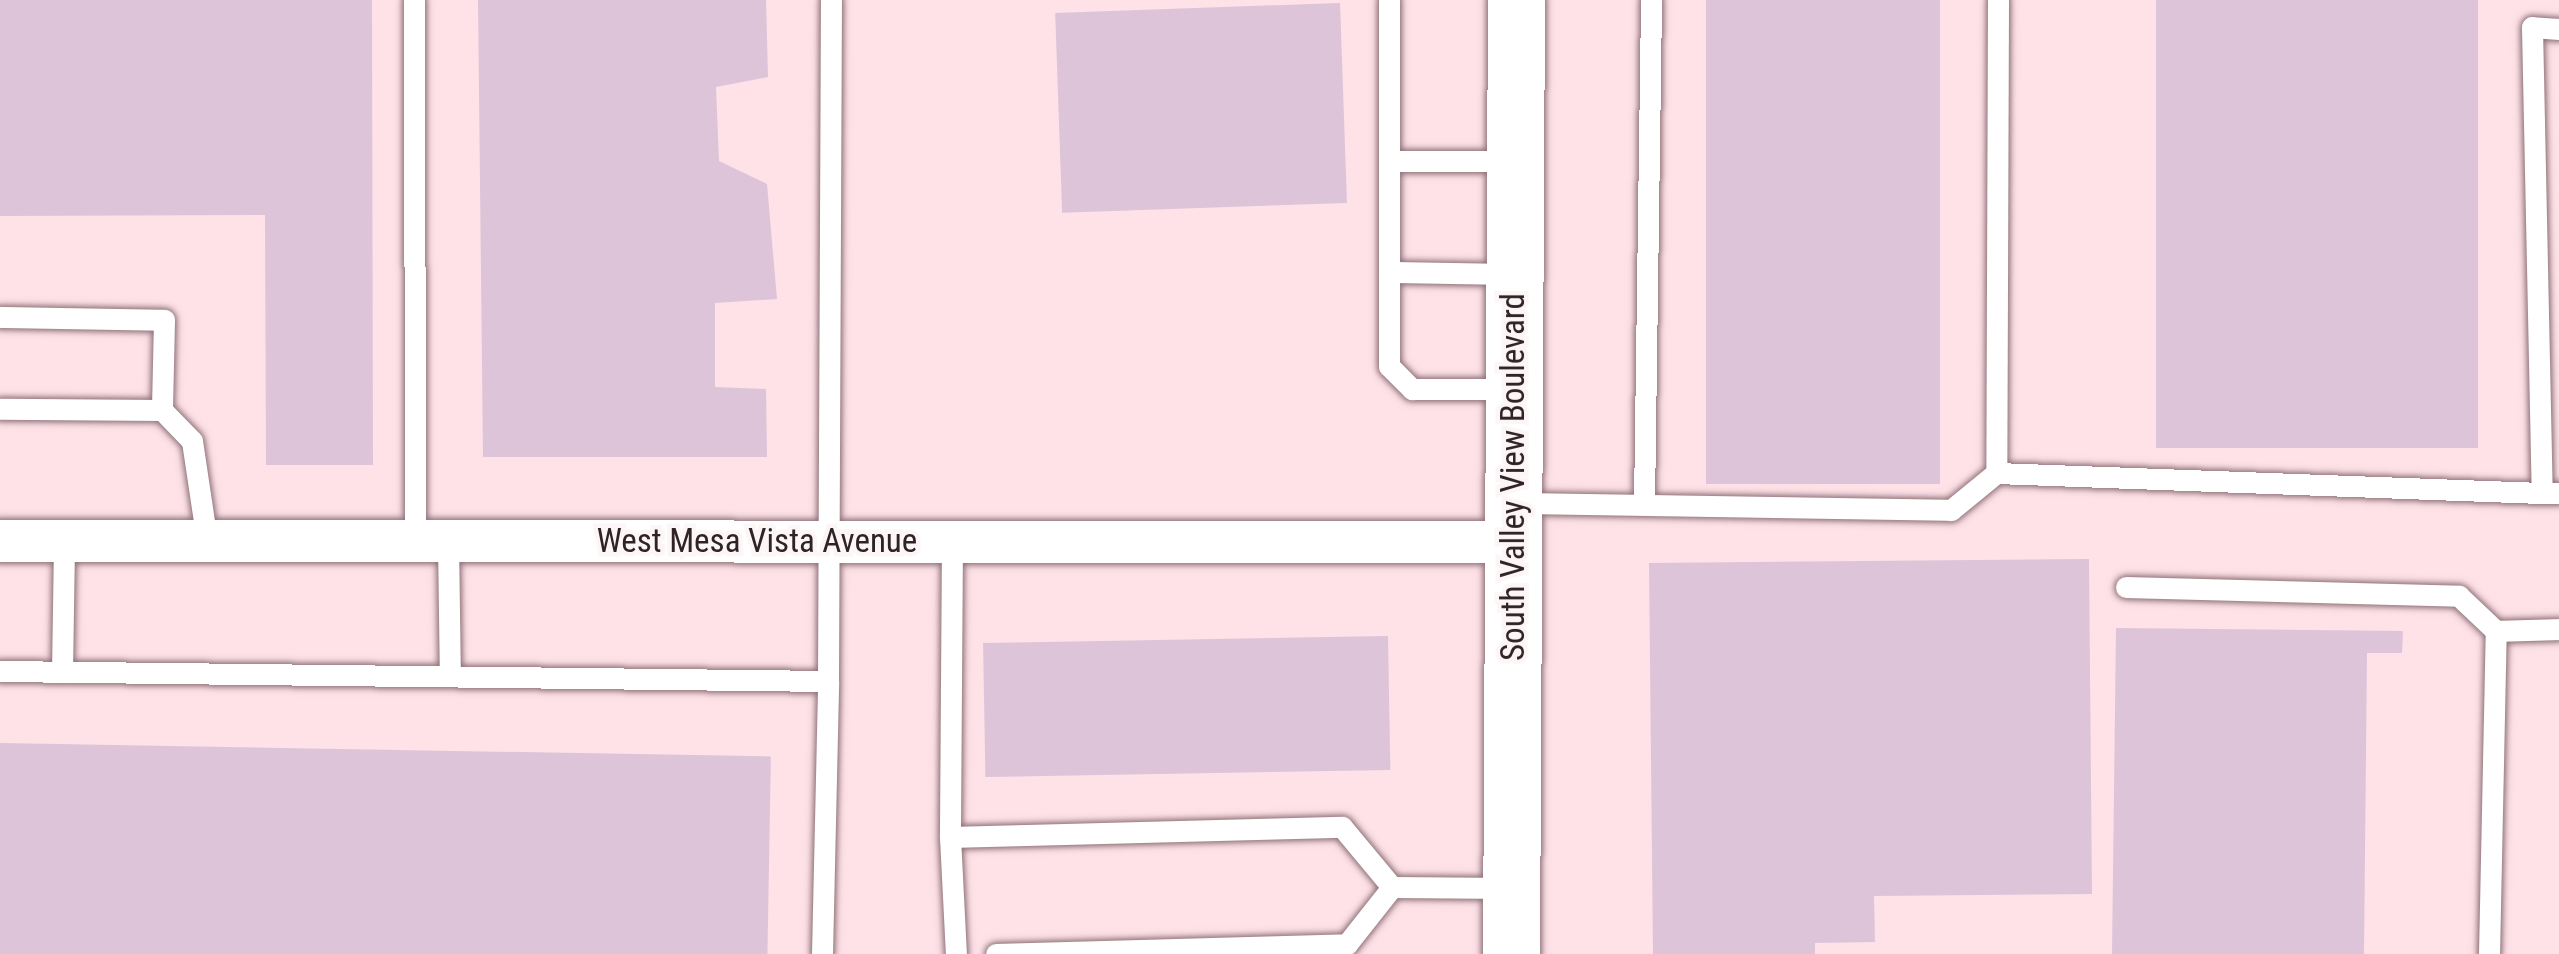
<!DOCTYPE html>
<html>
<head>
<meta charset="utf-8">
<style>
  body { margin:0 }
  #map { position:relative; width:2559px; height:954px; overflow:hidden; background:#fee2e8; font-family:"Roboto Condensed",sans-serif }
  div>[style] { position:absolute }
  .building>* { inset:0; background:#ddc4d8; transform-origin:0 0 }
  .roads { filter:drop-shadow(0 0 3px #8f7278) drop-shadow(0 0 3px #8f7278) }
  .lane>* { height:21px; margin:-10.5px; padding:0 10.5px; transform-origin:10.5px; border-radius:10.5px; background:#fff }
  .street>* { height:42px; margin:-21px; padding:0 21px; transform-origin:21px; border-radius:21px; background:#fff }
  .secondary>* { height:57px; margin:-28.5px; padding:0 28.5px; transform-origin:28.5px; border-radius:28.5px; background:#fff }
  span { translate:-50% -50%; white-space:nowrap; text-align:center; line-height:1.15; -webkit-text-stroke:9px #fdf6f7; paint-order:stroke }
  .street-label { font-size:33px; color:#2f2325 }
</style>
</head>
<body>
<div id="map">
  <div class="building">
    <div style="clip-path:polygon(0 0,372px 0,373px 465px,266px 465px,265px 215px,0 216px)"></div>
    <div style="clip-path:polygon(478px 0,766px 0,768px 77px,716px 87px,719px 161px,767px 184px,777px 299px,715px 303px,715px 387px,766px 389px,767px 457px,483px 457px)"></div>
    <div style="left:1706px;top:0;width:234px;height:484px"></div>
    <div style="left:2156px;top:0;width:322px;height:448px"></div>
    <div style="left:1340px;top:3px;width:200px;height:285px;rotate:88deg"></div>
    <div style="clip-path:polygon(2089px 559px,2092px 894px,1874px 896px,1875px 942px,1815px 943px,1815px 954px,1653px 954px,1649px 563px)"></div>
    <div style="clip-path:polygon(2116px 628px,2403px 631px,2402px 653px,2367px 653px,2364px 954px,2112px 954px)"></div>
    <div style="left:1388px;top:636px;width:134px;height:405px;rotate:89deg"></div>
    <div style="left:0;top:743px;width:771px;height:211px;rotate:1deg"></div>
  </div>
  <div class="roads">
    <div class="lane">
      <div style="left:414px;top:0;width:541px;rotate:89.89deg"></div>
      <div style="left:1389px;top:0;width:366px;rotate:90deg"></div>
      <div style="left:1389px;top:366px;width:33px;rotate:45deg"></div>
      <div style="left:1412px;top:389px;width:102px"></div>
      <div style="left:1998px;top:0;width:473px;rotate:90.2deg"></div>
      <div style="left:1996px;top:473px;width:546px;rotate:2.1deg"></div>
      <div style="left:2559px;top:29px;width:27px;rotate:-176deg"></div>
      <div style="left:2532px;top:27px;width:466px;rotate:88.8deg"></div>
      <div style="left:2542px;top:493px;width:17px"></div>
      <div style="left:1389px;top:161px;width:125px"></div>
      <div style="left:1389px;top:272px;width:125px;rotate:0.9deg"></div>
      <div style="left:0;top:317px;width:164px;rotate:1deg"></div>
      <div style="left:164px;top:320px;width:90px;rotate:91.3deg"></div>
      <div style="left:162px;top:410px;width:162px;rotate:-179.6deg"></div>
      <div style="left:162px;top:410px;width:43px;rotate:45.9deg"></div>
      <div style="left:192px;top:441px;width:101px;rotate:81.5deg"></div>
      <div style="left:1518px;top:503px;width:433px;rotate:0.9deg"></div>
      <div style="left:1951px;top:510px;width:58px;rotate:-39.4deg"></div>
      <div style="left:1644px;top:504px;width:504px;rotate:-89.2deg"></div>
      <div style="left:448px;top:541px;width:135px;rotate:89.2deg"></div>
      <div style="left:952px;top:541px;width:296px;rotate:90.4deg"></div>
      <div style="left:950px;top:837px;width:392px;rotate:-1.5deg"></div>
      <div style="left:1342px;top:827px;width:78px;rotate:50.2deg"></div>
      <div style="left:1392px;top:887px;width:118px;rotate:0.5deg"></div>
      <div style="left:2126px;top:587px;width:333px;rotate:1.5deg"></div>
      <div style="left:2459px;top:596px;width:51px;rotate:43.4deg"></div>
      <div style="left:0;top:671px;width:828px;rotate:0.69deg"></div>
      <div style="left:828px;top:681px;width:681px;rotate:-89.75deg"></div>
      <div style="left:62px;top:672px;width:131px;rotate:-89.1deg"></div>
      <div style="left:950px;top:837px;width:117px;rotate:87.1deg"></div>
      <div style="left:822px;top:954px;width:273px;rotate:-88.7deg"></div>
      <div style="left:996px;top:954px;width:351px;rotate:-1.6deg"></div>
      <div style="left:1347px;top:944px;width:73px;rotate:-51.7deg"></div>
      <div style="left:2489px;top:954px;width:323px;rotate:-88.8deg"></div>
      <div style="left:2496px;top:631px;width:63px;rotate:-1.8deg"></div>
    </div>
    <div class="street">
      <div style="left:0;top:541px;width:1513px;rotate:0.04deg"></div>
    </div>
    <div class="secondary">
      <div style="left:1511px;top:954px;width:954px;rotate:-89.7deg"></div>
    </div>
  </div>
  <div class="street-label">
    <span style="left:1513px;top:477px;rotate:-90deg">South Valley View Boulevard</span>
    <span style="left:757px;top:541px">West Mesa Vista Avenue</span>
  </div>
</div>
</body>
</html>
